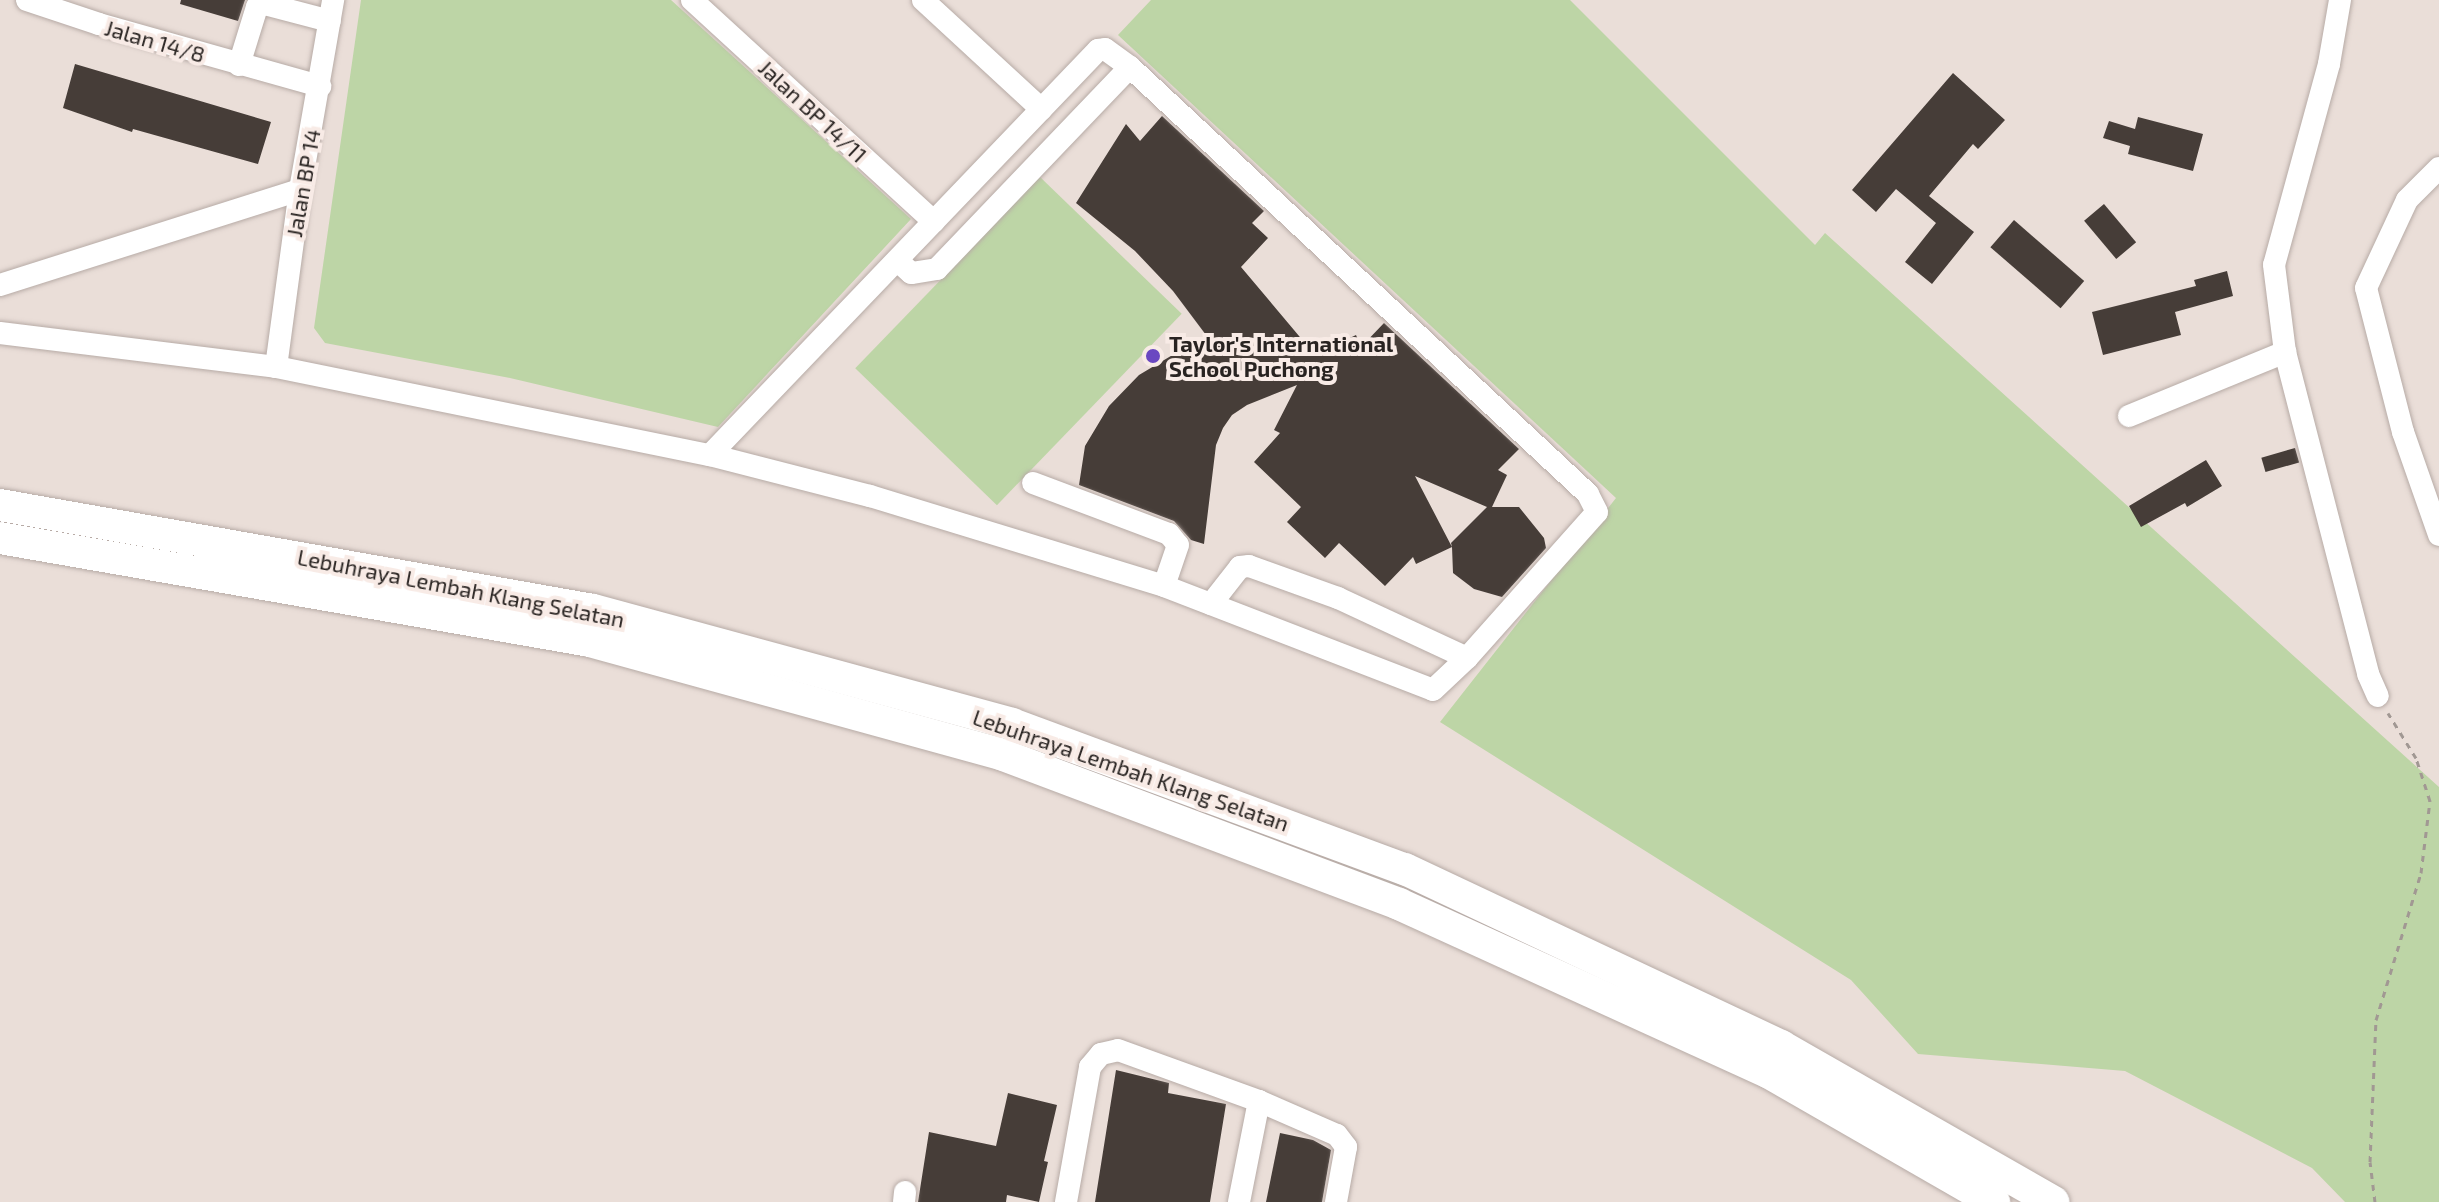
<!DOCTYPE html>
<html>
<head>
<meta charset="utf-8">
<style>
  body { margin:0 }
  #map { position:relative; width:2439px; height:1202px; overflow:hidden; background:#eaded8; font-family:"Exo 2",sans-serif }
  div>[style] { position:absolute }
  .green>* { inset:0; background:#bdd5a6; transform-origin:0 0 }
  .building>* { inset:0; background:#463d38; transform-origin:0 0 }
  .path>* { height:3px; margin-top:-1.5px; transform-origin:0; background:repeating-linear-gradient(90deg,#a19893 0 6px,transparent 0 12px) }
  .roads { filter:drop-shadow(0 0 2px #b7aba6) drop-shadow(0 0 2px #b7aba6) }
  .minor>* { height:22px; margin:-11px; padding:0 11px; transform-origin:11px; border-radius:11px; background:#fff }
  .highway>* { height:32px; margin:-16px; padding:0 16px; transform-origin:16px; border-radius:16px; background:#fff }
  .dots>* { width:22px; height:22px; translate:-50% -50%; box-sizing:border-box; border:4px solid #f8ebe6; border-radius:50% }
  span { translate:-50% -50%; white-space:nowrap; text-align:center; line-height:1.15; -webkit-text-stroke:8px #f8ebe6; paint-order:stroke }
  .street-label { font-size:22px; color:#282321 }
  .poi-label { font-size:22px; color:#282321; font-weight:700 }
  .left { translate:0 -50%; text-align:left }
</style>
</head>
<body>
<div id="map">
  <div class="green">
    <div style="clip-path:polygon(361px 0,671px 0,911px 219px,718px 427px,510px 378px,325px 343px,314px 328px)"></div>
    <div style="clip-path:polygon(1151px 0,1570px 0,1815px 245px,1825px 233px,2439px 787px,2439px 1202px,2345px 1202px,2312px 1168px,2125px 1071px,1918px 1054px,1851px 980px,1440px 722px,1616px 498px,1118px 35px)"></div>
    <div style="left:1040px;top:177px;width:197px;height:266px;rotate:44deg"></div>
  </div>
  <div class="building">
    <div style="clip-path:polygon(181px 0,245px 0,238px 21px,180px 4px)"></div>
    <div style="clip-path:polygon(75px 64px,271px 122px,258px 164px,133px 129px,132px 132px,63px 108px)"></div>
    <div style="clip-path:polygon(1953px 73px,2005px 120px,1978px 149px,1973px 144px,1929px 196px,1974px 232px,1932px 284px,1905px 262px,1936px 223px,1896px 189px,1876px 212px,1852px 190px)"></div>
    <div style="clip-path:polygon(evenodd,1162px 116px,1264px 211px,1252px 223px,1268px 238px,1241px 267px,1315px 355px,1356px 335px,1361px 347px,1384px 323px,1519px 449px,1498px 470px,1507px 475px,1492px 507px,1519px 507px,1544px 538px,1546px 548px,1502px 597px,1474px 589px,1453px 573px,1452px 547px,1416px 564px,1413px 557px,1385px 586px,1339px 543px,1325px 558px,1287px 522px,1301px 507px,1254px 462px,1280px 433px,1274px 430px,1297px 385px,1247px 405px,1232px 415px,1223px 428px,1216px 445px,1204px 544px,1191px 540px,1174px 521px,1079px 485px,1085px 446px,1109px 406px,1139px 375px,1206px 335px,1173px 291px,1135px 251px,1076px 203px,1126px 124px,1140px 141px,1162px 116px,1415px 476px,1487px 507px,1451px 543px,1452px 547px,1415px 476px)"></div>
    <div style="clip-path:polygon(2138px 117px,2203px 134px,2193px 171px,2128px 154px,2130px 146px,2103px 138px,2109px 121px,2135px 129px)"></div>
    <div style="left:2104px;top:204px;width:50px;height:26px;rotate:50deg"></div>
    <div style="left:2014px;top:220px;width:93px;height:36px;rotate:41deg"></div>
    <div style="clip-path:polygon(2227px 271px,2233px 296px,2175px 312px,2181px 335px,2103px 355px,2092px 312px,2196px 286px,2194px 280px)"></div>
    <div style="left:2295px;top:448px;width:15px;height:35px;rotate:74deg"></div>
    <div style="clip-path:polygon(2206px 460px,2222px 486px,2187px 507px,2185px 503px,2141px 527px,2129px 506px)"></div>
    <div style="clip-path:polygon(1116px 1070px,1169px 1083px,1168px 1093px,1226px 1104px,1210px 1202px,1095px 1202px)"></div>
    <div style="clip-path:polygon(1008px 1093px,1057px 1105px,1044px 1161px,1048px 1162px,1039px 1202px,1007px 1195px,1006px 1202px,918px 1202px,929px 1132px,996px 1146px)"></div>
    <div style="clip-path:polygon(1280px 1133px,1313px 1140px,1331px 1150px,1322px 1202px,1266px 1202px)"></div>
  </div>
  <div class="path">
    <div style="left:2375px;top:1202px;width:40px;rotate:-97.1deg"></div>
    <div style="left:2370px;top:1162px;width:142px;rotate:-87.6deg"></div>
    <div style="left:2376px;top:1020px;width:154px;rotate:-73deg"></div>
    <div style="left:2421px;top:873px;width:73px;rotate:-82.9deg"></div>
    <div style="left:2430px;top:801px;width:45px;rotate:-108deg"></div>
    <div style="left:2416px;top:758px;width:53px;rotate:-121.9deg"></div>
  </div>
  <div class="roads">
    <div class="minor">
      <div style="left:27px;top:0;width:76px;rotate:18.4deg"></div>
      <div style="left:99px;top:24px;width:230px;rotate:15.7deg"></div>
      <div style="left:692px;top:0;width:328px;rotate:42.5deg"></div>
      <div style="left:923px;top:0;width:161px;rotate:42.7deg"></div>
      <div style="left:2340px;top:0;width:65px;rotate:99.8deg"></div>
      <div style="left:2329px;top:64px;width:208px;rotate:105.3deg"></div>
      <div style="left:2274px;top:265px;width:88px;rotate:82.8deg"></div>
      <div style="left:2285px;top:352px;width:333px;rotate:75.5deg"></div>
      <div style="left:2368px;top:674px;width:24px;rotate:66deg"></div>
      <div style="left:239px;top:65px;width:61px;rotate:-72.8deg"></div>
      <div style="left:257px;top:7px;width:9px;rotate:-21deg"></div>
      <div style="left:265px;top:4px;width:67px;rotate:14.7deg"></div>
      <div style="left:2439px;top:168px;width:45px;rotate:135deg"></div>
      <div style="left:2407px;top:200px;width:97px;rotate:115deg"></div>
      <div style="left:2366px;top:288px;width:149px;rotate:75.6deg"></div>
      <div style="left:2403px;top:432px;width:109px;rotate:70.7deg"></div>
      <div style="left:0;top:285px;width:315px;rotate:-17.6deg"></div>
      <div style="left:0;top:333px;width:278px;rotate:7deg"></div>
      <div style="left:276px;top:367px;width:443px;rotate:11.5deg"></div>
      <div style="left:710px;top:455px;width:165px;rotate:14.4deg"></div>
      <div style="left:870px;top:496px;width:307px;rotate:17deg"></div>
      <div style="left:1164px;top:586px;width:288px;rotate:21.1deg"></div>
      <div style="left:1433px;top:690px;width:47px;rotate:-43.3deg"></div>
      <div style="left:1467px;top:658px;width:195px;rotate:-48.3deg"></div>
      <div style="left:1597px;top:512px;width:20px;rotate:-117deg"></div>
      <div style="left:1588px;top:494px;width:626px;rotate:-137.01deg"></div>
      <div style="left:1130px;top:67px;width:279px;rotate:133.7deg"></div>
      <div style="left:937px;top:269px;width:26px;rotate:171deg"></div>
      <div style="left:911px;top:273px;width:16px;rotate:-137deg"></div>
      <div style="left:276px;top:367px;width:179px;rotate:-82.3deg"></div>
      <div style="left:300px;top:190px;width:193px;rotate:-80.1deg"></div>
      <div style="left:2129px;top:416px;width:169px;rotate:-22.3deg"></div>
      <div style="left:710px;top:455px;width:561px;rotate:-46.23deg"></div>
      <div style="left:1098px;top:50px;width:7px;rotate:-8deg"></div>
      <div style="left:1105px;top:49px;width:31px;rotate:36deg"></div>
      <div style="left:1033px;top:483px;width:145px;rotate:20.6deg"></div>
      <div style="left:1169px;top:534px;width:14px;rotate:51deg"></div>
      <div style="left:1178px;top:545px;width:43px;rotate:108.9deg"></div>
      <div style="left:1211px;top:604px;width:47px;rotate:-51.9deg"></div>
      <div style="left:1240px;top:567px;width:9px;rotate:-6deg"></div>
      <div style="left:1249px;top:566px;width:95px;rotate:19.8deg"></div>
      <div style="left:1338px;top:598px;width:142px;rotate:24.9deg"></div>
      <div style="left:904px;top:1202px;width:10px;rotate:-84deg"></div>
      <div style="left:1066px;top:1202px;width:137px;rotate:-79.9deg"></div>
      <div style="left:1090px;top:1067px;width:17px;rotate:-50deg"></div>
      <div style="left:1101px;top:1054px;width:17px;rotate:-13deg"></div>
      <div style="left:1118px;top:1050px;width:150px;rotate:19.9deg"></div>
      <div style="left:1259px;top:1101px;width:85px;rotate:23.6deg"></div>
      <div style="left:1337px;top:1135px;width:15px;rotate:53deg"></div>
      <div style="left:1346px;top:1147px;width:56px;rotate:100.3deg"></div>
      <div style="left:1239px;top:1202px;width:103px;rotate:-78.8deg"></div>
    </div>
    <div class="highway">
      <div style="left:0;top:505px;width:602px;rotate:10.04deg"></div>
      <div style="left:593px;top:610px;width:434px;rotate:15.2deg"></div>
      <div style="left:1012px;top:724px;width:419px;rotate:20.3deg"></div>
      <div style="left:1405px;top:869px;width:416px;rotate:25.2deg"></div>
      <div style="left:1781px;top:1046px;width:314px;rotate:29.8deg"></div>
      <div style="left:0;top:538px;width:599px;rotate:9.9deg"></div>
      <div style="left:590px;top:641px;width:428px;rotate:15.4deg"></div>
      <div style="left:1003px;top:755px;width:423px;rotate:20.6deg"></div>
      <div style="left:1399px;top:904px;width:405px;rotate:24.5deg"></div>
      <div style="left:1768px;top:1072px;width:261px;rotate:29.9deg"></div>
    </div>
  </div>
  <div class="dots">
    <div style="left:1153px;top:356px;background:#6a48c1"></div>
  </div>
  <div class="street-label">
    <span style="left:155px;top:41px;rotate:16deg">Jalan 14/8</span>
    <span style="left:813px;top:111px;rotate:43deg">Jalan BP 14/11</span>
    <span style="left:303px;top:183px;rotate:-80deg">Jalan BP 14</span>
    <span style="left:461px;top:588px;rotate:11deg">Lebuhraya Lembah Klang Selatan</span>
    <span style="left:1131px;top:770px;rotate:19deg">Lebuhraya Lembah Klang Selatan</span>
  </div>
  <div class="poi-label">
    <span class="left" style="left:1169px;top:356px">Taylor's International<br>School Puchong</span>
  </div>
</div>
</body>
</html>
